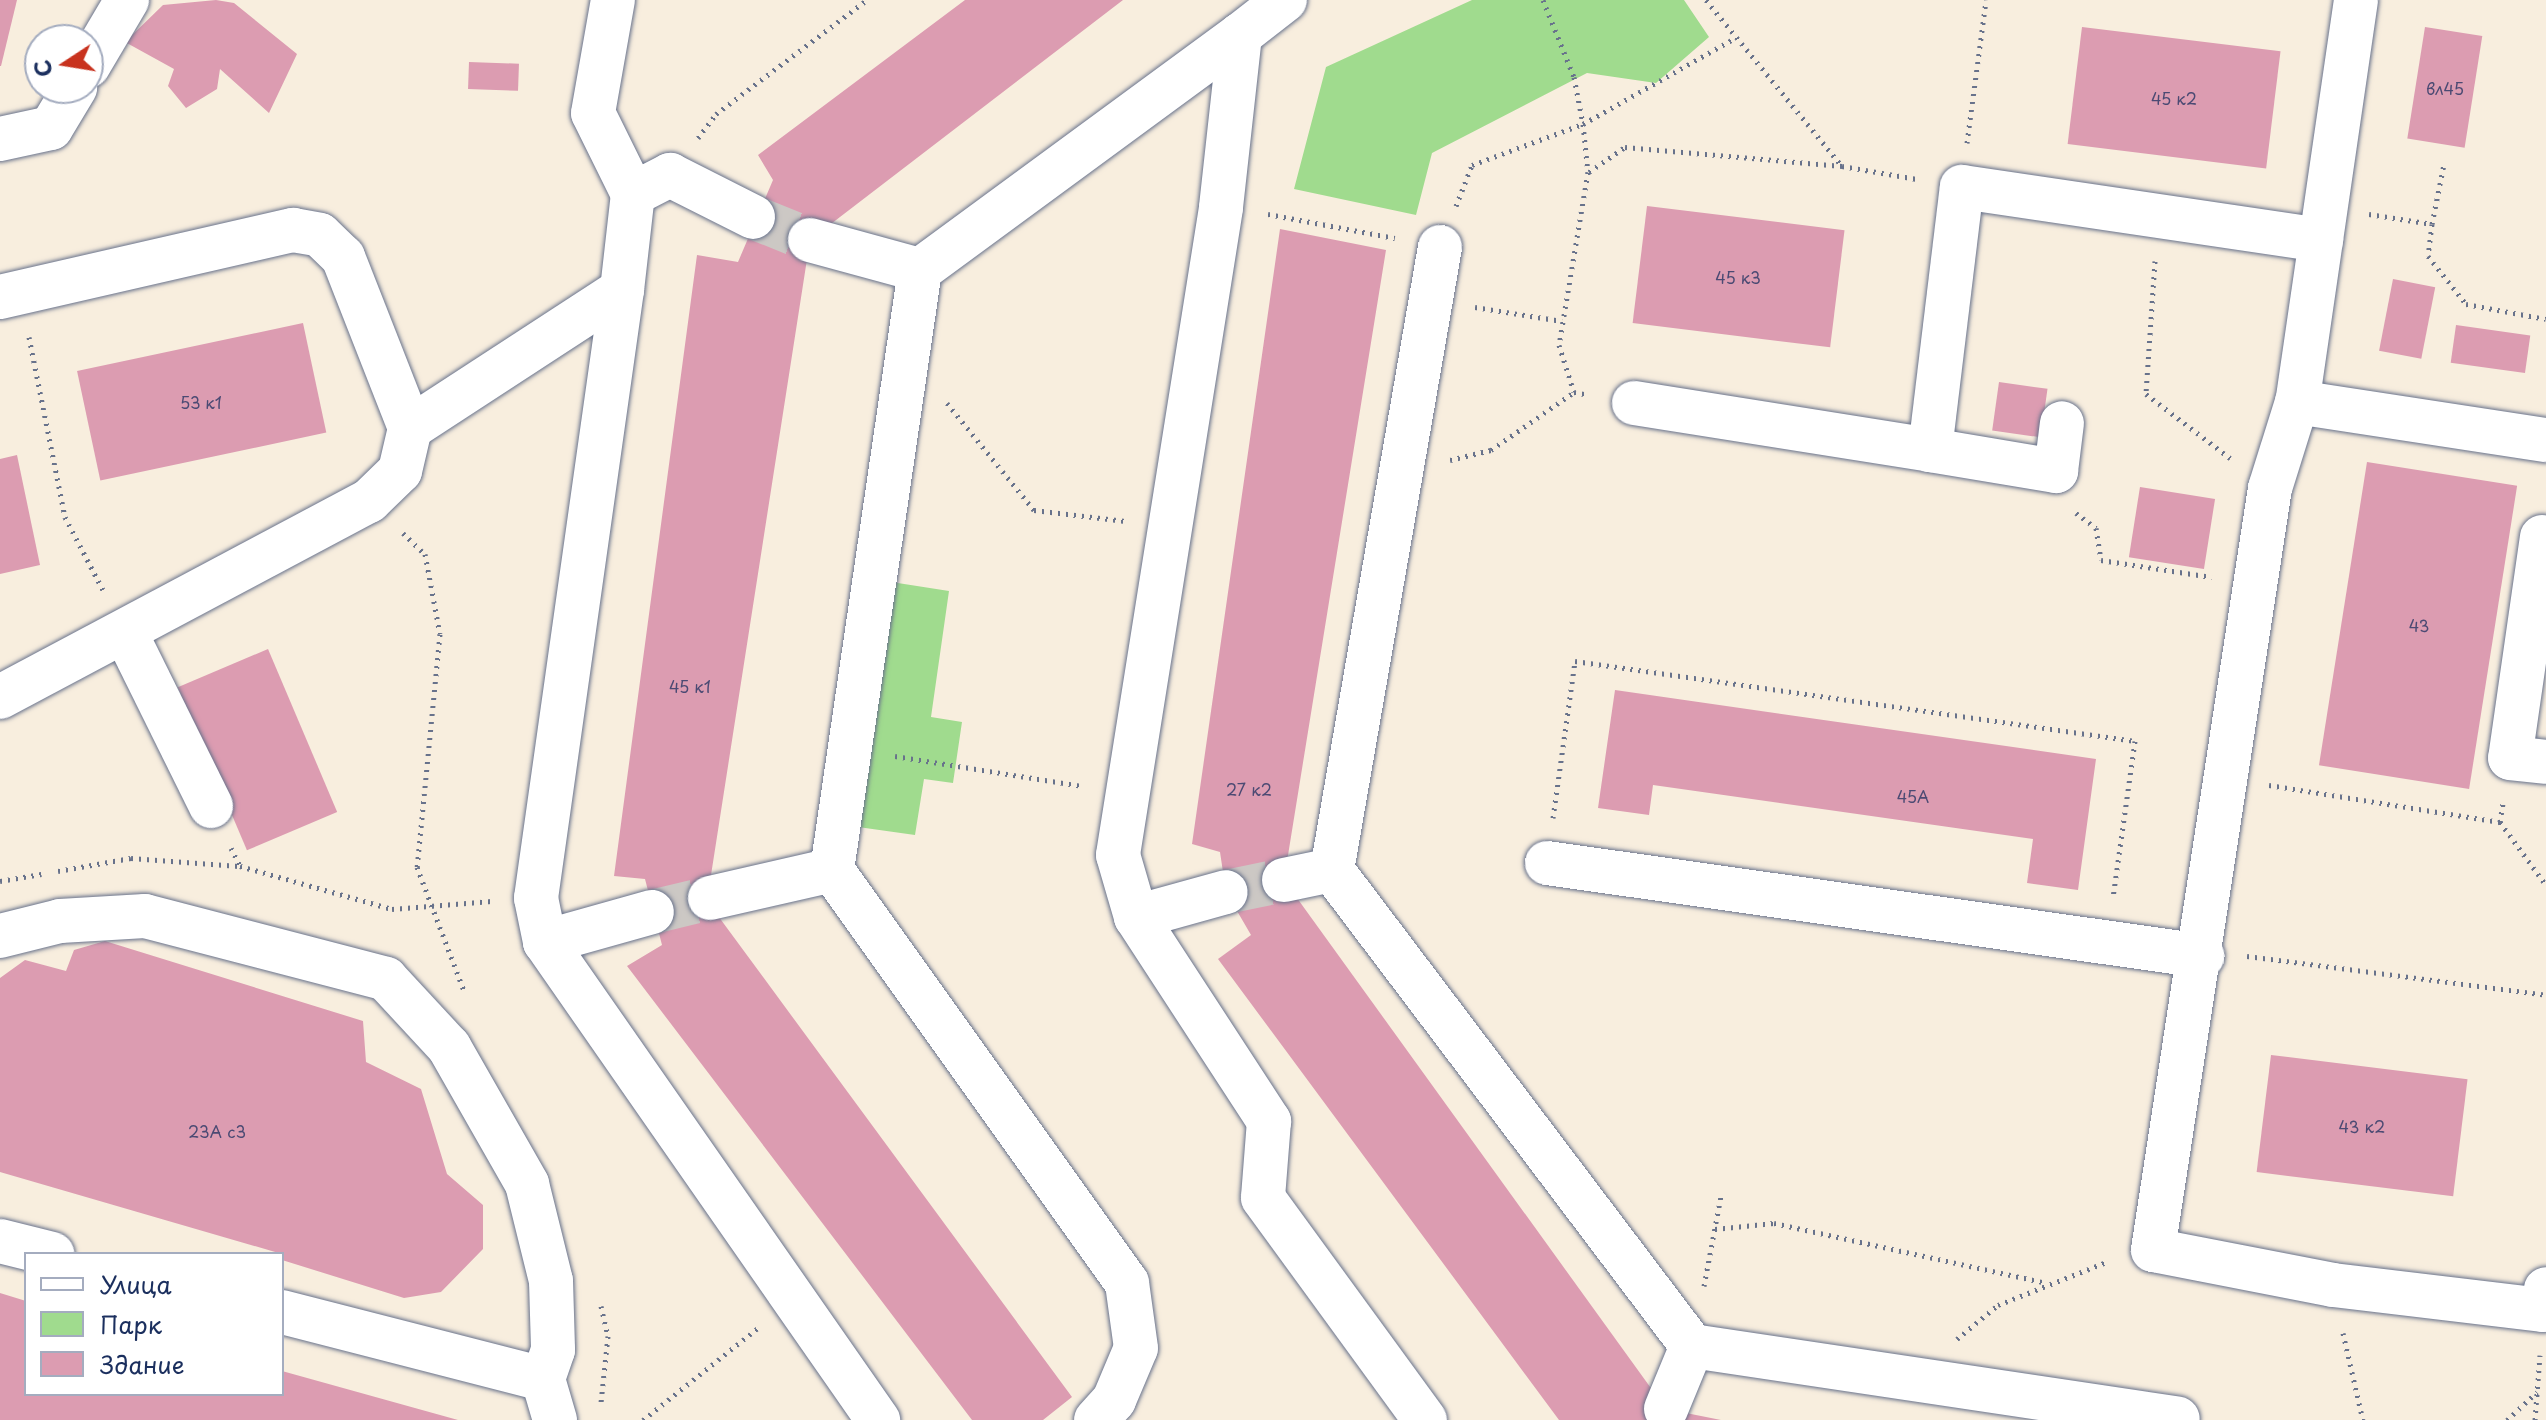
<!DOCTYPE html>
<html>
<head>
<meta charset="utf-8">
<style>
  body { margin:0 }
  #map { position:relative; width:2546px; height:1420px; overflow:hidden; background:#f8eede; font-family:"Playpen Sans",sans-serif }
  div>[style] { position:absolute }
  .green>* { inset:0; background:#a0db8e }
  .building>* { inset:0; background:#dc9cb1; transform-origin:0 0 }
  .minor-tunnel>* { height:44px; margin-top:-22px; transform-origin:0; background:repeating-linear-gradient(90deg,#ccc8c4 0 44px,transparent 0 66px) }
  .path>* { height:5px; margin-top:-2.5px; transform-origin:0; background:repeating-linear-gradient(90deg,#68728b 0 2px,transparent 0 8px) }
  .roads { filter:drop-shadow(0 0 2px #68728b) drop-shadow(0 0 2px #68728b) }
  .minor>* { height:44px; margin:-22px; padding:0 22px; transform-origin:22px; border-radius:22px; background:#fff }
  span { translate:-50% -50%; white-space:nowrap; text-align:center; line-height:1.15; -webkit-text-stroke:6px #fff; paint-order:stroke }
  .number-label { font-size:16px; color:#4b4a73 }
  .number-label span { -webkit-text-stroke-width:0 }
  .legend { position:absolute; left:24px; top:1252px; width:260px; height:144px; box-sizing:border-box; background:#fff; border:2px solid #a4acbf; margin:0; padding:10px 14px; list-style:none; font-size:24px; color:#1b2f5e }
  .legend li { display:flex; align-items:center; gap:16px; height:40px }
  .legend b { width:40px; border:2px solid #a4acbf }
  .north { position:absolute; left:24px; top:24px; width:80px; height:80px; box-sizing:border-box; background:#fff; border:2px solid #a4acbf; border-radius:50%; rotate:258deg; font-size:22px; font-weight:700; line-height:32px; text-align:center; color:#1b2f5e }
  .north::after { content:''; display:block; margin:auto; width:28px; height:36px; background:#c8321e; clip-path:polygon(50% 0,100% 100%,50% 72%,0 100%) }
</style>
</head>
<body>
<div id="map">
  <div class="green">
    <div style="clip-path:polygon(1472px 0,1684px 0,1709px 37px,1656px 83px,1587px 73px,1432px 153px,1416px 215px,1294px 189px,1326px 67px)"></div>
    <div style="clip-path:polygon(885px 581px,949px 591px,931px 717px,962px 722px,953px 783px,924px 779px,915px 835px,851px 826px)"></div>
  </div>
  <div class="building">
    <div style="clip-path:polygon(0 0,17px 0,1px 66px,0 66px)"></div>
    <div style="clip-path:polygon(216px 0,234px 3px,297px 54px,269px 113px,220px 69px,217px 89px,186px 108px,168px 86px,174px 69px,125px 42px,163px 5px)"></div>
    <div style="clip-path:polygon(965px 0,1123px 0,810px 240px,709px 888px,713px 909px,1072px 1397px,1043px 1420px,972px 1420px,627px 966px,662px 945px,645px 879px,614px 876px,697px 255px,738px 262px,773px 180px,758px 155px)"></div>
    <div style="left:2082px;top:27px;width:200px;height:118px;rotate:7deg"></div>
    <div style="left:2425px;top:27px;width:58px;height:113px;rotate:9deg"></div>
    <div style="left:469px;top:62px;width:50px;height:27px;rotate:2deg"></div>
    <div style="left:1647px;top:206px;width:199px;height:118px;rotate:7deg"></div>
    <div style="clip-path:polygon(1280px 229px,1386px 250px,1284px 880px,1666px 1409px,1721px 1420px,1559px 1420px,1218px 959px,1251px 935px,1226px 892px,1220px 852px,1192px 844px)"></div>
    <div style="left:2393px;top:279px;width:43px;height:73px;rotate:11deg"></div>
    <div style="left:303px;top:323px;width:112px;height:231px;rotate:78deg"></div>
    <div style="left:2456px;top:325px;width:75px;height:38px;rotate:8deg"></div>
    <div style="left:1999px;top:382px;width:49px;height:49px;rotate:8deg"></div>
    <div style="clip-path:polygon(17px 455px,40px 565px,0 574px,0 459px)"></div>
    <div style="left:2367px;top:462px;width:152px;height:307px;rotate:9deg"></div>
    <div style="left:2140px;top:487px;width:76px;height:71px;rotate:9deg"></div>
    <div style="left:268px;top:649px;width:177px;height:98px;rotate:67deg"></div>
    <div style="clip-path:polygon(1615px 690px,2096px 759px,2078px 890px,2027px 883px,2033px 839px,1653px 785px,1649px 815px,1598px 808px)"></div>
    <div style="clip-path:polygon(105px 941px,363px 1021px,366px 1062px,421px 1089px,447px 1174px,483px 1205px,483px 1249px,441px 1292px,404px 1298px,282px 1260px,282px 1254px,0 1172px,0 978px,25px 960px,66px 971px,74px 950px)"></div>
    <div style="left:2271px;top:1055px;width:198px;height:118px;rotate:7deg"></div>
    <div style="clip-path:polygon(0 1293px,26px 1301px,26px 1394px,282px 1394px,282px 1371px,458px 1420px,0 1420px)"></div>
  </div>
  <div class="minor-tunnel">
    <div style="left:753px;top:217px;width:61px;rotate:22deg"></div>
    <div style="left:1226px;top:892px;width:59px;rotate:-11.7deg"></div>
    <div style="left:652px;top:912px;width:60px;rotate:-13.6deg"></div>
  </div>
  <div class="path">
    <div style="left:1543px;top:0;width:83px;rotate:68.1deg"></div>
    <div style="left:1574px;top:77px;width:48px;rotate:79.2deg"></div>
    <div style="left:1583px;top:124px;width:48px;rotate:84.1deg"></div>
    <div style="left:1588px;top:172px;width:175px;rotate:99.5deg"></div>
    <div style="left:1559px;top:345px;width:49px;rotate:72.3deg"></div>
    <div style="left:1574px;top:392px;width:15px;rotate:11deg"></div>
    <div style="left:1706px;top:0;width:215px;rotate:50.7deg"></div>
    <div style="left:1842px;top:166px;width:76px;rotate:9.8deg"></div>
    <div style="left:698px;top:138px;width:30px;rotate:-53deg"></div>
    <div style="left:716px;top:114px;width:189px;rotate:-37.1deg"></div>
    <div style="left:1967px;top:143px;width:144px;rotate:-82.4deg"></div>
    <div style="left:1589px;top:172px;width:44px;rotate:-34.8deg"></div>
    <div style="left:1625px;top:147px;width:218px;rotate:5deg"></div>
    <div style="left:1456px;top:206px;width:44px;rotate:-68.7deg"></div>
    <div style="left:1472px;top:165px;width:118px;rotate:-20.3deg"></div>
    <div style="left:1583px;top:124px;width:172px;rotate:-29.5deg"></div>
    <div style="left:1268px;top:214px;width:129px;rotate:10.7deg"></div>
    <div style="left:2369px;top:214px;width:64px;rotate:9deg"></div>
    <div style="left:2432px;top:224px;width:32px;rotate:97deg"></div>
    <div style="left:2428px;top:256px;width:61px;rotate:51.6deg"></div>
    <div style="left:2466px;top:304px;width:81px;rotate:10.6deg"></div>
    <div style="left:2432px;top:224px;width:61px;rotate:-78.7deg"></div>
    <div style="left:2155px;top:261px;width:133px;rotate:93.9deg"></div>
    <div style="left:2146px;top:394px;width:106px;rotate:37.3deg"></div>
    <div style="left:1475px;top:307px;width:88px;rotate:9.1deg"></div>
    <div style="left:29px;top:337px;width:184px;rotate:78.7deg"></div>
    <div style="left:65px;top:517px;width:82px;rotate:62.5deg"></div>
    <div style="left:947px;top:403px;width:138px;rotate:50.9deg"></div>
    <div style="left:1034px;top:510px;width:92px;rotate:6.9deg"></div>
    <div style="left:1450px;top:460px;width:42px;rotate:-13.7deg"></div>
    <div style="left:1491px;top:450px;width:101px;rotate:-34.9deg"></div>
    <div style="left:2076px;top:513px;width:25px;rotate:37deg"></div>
    <div style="left:2096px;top:528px;width:32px;rotate:81deg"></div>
    <div style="left:2101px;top:560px;width:112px;rotate:8.7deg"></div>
    <div style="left:403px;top:533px;width:30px;rotate:44deg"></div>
    <div style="left:425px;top:554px;width:81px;rotate:79.4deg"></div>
    <div style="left:440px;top:634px;width:234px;rotate:95.6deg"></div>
    <div style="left:417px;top:867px;width:133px;rotate:69.2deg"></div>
    <div style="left:895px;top:756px;width:189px;rotate:9.1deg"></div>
    <div style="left:2269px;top:785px;width:234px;rotate:9.1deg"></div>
    <div style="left:2500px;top:822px;width:20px;rotate:-81deg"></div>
    <div style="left:1553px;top:818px;width:159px;rotate:-82deg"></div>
    <div style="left:1575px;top:661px;width:566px;rotate:8.13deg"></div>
    <div style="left:2135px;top:741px;width:159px;rotate:98deg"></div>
    <div style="left:2500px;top:822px;width:78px;rotate:53.9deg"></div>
    <div style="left:231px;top:848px;width:20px;rotate:63deg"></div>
    <div style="left:240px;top:866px;width:158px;rotate:15.8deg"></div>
    <div style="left:392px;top:909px;width:100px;rotate:-4.6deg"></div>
    <div style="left:58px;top:871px;width:74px;rotate:-10.1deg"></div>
    <div style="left:131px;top:858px;width:108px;rotate:4.2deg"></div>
    <div style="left:0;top:881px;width:42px;rotate:-9.7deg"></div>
    <div style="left:2247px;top:956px;width:302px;rotate:7.4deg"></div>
    <div style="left:1715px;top:1229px;width:59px;rotate:-5.8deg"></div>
    <div style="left:1774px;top:1223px;width:279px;rotate:12.4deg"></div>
    <div style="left:1704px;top:1286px;width:92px;rotate:-79.3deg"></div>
    <div style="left:601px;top:1306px;width:31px;rotate:77deg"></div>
    <div style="left:608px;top:1336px;width:67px;rotate:96deg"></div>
    <div style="left:2343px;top:1333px;width:89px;rotate:77.1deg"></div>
    <div style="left:1957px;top:1339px;width:53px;rotate:-39.7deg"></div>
    <div style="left:1998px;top:1305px;width:119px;rotate:-21.6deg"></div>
    <div style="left:643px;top:1420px;width:147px;rotate:-38.7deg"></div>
    <div style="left:2507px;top:1420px;width:41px;rotate:-43deg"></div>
    <div style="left:2535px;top:1420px;width:65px;rotate:-85.6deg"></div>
  </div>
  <div class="roads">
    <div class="minor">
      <div style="left:2356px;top:0;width:406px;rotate:98.3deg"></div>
      <div style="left:2297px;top:402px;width:90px;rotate:107.4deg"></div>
      <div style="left:2270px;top:488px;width:771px;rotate:98.73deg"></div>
      <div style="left:2153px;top:1250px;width:183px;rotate:11deg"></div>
      <div style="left:2333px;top:1285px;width:211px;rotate:6.8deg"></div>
      <div style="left:2543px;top:1310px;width:21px;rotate:-82deg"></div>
      <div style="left:1240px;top:35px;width:57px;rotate:-37.9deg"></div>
      <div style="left:88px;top:66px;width:77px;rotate:-59.4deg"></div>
      <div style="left:0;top:139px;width:52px;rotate:-12.2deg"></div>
      <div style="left:51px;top:128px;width:47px;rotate:-59deg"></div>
      <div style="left:633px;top:194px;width:42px;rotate:-27.2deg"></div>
      <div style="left:670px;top:175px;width:93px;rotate:26.8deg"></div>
      <div style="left:810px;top:240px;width:114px;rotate:15.3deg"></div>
      <div style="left:1440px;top:247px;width:632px;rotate:99.83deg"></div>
      <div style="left:1332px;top:870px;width:597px;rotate:52.9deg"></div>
      <div style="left:1692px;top:1346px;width:491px;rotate:8.5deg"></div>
      <div style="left:622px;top:290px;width:614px;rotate:98.05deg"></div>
      <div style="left:536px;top:898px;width:45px;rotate:78.4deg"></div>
      <div style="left:545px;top:942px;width:583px;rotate:55.14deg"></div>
      <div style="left:0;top:297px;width:301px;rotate:-12.9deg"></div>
      <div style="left:293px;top:230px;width:27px;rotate:10deg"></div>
      <div style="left:320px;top:235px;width:32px;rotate:44deg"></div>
      <div style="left:343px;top:257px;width:184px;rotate:68.6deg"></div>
      <div style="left:2297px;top:402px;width:252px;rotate:8.7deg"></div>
      <div style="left:1634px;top:403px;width:300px;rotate:9deg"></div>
      <div style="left:1930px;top:450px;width:265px;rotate:-83.1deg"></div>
      <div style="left:1962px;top:187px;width:363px;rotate:8.4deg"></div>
      <div style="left:1930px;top:450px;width:128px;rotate:9.5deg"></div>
      <div style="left:2056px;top:471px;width:48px;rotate:-82.9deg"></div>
      <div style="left:2542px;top:537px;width:223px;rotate:98.2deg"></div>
      <div style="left:2510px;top:758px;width:36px;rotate:6deg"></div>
      <div style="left:126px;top:634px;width:192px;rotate:63.7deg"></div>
      <div style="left:0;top:697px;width:418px;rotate:-28deg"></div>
      <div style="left:369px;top:501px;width:43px;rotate:-44.1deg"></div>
      <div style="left:400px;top:471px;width:44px;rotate:-76.9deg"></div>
      <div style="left:410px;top:428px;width:253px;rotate:-33.1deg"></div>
      <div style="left:622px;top:290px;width:97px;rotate:-83.5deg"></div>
      <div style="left:633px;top:194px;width:90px;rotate:-116.3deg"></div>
      <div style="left:593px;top:113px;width:115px;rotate:-80deg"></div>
      <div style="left:1547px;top:863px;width:662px;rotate:8.08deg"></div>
      <div style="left:1284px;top:880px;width:49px;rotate:-11.8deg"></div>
      <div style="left:710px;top:898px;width:125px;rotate:-12.9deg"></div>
      <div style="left:1136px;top:917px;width:93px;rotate:-15.5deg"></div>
      <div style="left:0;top:936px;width:62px;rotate:-14deg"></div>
      <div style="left:60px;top:921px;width:85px;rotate:-3.4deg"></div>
      <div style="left:145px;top:916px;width:249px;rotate:14.6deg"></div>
      <div style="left:386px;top:979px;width:93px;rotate:47.2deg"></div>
      <div style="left:449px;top:1047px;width:158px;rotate:60.3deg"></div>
      <div style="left:527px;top:1184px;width:100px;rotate:76.1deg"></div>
      <div style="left:551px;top:1281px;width:69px;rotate:88.3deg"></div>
      <div style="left:553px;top:1350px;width:31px;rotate:109deg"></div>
      <div style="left:545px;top:942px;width:111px;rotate:-15.7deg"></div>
      <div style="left:0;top:1241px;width:54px;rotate:14deg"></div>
      <div style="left:282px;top:1312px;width:269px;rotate:14.4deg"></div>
      <div style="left:543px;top:1379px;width:43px;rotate:73.7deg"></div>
      <div style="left:1666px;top:1409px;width:68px;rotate:-67.6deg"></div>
      <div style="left:1096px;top:1420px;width:27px;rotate:-48deg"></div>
      <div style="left:1114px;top:1400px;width:56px;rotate:-67.1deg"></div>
      <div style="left:1136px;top:1348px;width:66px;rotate:-97.9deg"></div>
      <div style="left:1127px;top:1283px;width:508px;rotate:-125.54deg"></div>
      <div style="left:832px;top:870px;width:606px;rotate:-81.66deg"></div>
      <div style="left:920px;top:270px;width:397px;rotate:-36.3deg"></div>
      <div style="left:1240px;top:35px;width:174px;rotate:96.3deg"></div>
      <div style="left:1221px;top:208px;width:655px;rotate:99.05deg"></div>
      <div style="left:1118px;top:855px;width:65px;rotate:73.8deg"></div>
      <div style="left:1136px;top:917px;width:244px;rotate:56.9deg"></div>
      <div style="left:1269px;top:1121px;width:77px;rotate:94.5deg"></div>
      <div style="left:1263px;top:1198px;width:275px;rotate:53.9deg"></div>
    </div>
  </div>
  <div class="number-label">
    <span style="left:2445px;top:88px">вл45</span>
    <span style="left:2174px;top:98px">45 к2</span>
    <span style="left:1738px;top:277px">45 к3</span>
    <span style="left:201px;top:402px">53 к1</span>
    <span style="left:2419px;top:625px">43</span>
    <span style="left:690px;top:686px">45 к1</span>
    <span style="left:1249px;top:789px">27 к2</span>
    <span style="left:1913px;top:796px">45А</span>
    <span style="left:2362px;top:1126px">43 к2</span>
    <span style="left:217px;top:1131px">23А с3</span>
  </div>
  <ul class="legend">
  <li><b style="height:10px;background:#fff"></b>Улица</li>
  <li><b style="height:22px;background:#a0db8e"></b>Парк</li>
  <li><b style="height:22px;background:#dc9cb1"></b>Здание</li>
  </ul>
  <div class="north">С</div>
</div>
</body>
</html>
